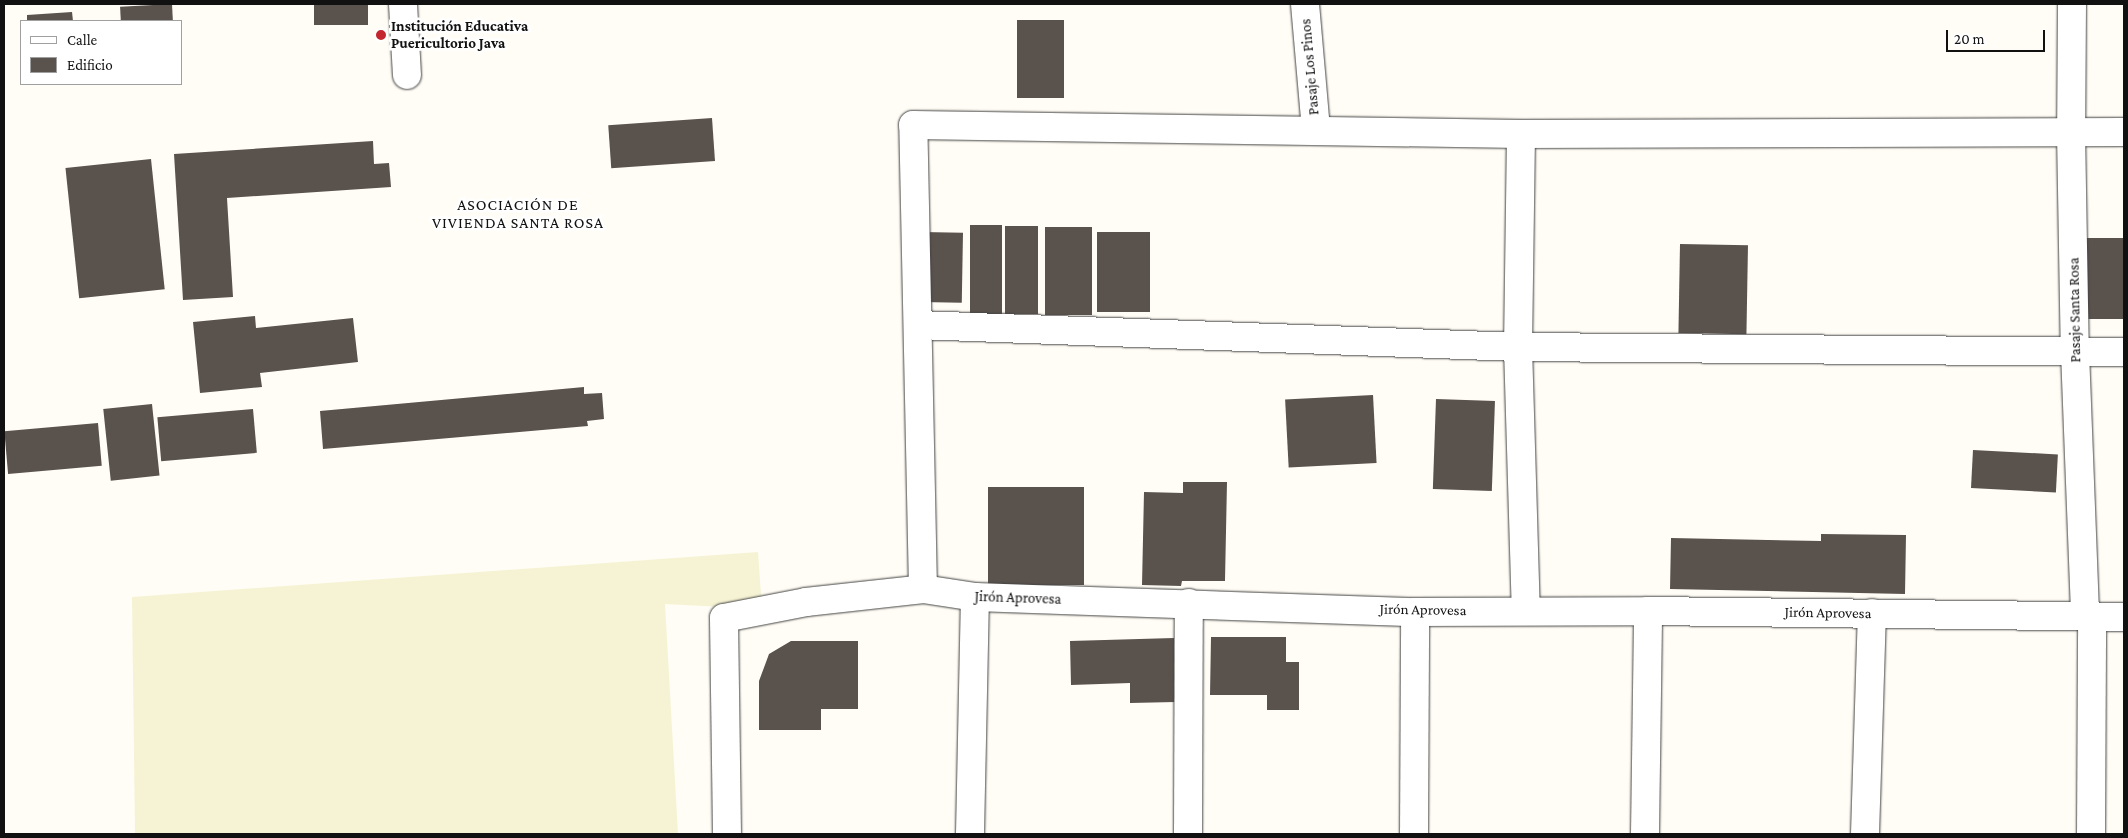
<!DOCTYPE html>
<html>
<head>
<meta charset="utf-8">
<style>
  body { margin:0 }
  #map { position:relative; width:2128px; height:838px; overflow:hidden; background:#fffdf5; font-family:"Crimson Pro",serif }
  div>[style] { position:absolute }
  .farmland>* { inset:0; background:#f6f3d4 }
  .building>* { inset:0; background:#5a524d; transform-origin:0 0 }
  .roads { filter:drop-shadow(0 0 1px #444) drop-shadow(0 0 1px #444) }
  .minor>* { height:28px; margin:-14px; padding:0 14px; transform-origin:14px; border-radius:14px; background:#fff }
  .dots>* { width:14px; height:14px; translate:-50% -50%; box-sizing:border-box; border:2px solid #fff; border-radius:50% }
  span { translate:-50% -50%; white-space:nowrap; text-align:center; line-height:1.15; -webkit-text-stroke:5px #fff; paint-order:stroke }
  .poi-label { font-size:15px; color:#111; font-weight:700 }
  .left { translate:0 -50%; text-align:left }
  .street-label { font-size:15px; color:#111 }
  .neighbourhood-label { font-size:16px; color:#111; letter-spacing:1px }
  .frame { position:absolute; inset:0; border:5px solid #111; pointer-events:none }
  .legend { position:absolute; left:20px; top:20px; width:162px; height:65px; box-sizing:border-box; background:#fff; border:1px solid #a0a0a0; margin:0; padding:6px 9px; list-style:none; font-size:15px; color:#111 }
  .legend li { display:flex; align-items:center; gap:10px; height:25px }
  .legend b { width:25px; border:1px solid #a0a0a0 }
  .scale { position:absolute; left:1946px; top:30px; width:99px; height:22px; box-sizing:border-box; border:2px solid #111; border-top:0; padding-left:6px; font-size:15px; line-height:18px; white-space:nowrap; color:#111; -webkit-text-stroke:4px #fff; paint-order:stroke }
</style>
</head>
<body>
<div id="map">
  <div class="farmland">
    <div style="clip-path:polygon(758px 552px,762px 609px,665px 604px,678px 834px,135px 834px,132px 597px)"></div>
  </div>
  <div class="building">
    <div style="left:172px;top:4px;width:17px;height:52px;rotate:87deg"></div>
    <div style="left:314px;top:4px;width:54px;height:21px"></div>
    <div style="clip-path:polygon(72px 12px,73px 21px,27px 21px,27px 15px)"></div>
    <div style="left:1017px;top:20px;width:47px;height:78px"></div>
    <div style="left:712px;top:118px;width:43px;height:104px;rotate:86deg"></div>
    <div style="clip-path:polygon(373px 141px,374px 164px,389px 163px,391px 187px,227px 198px,233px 297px,183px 300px,174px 154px)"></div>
    <div style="left:151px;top:159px;width:131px;height:86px;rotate:84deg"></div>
    <div style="left:970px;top:225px;width:32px;height:89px"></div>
    <div style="left:1005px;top:226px;width:33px;height:88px"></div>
    <div style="left:1045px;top:227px;width:47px;height:88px"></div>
    <div style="left:922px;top:232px;width:41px;height:70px;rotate:1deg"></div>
    <div style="left:1097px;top:232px;width:53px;height:80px"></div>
    <div style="left:2084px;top:238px;width:40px;height:81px"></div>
    <div style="left:1680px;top:244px;width:68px;height:89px;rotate:1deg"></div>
    <div style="clip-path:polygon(255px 316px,256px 328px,353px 318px,358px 362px,260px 373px,262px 387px,200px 393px,193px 322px)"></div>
    <div style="clip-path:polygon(584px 387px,584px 394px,602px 393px,604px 419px,587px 421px,588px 426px,323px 449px,320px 411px)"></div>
    <div style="left:1373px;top:395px;width:68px;height:88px;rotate:87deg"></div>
    <div style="left:1436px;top:399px;width:59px;height:90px;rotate:2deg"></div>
    <div style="left:152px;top:404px;width:72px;height:49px;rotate:84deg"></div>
    <div style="left:253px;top:409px;width:44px;height:96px;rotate:85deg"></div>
    <div style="left:98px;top:423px;width:43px;height:94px;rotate:85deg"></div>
    <div style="left:1973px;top:450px;width:85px;height:38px;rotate:3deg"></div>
    <div style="clip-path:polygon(1183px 482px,1227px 482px,1225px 581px,1182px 581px,1181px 586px,1142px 585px,1144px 492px,1183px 493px)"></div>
    <div style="left:1084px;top:487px;width:98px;height:96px;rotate:90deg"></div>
    <div style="clip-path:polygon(1821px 534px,1906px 535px,1905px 594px,1670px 589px,1671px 538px,1821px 541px)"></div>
    <div style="clip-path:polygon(1211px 637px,1286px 637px,1286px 662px,1299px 662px,1299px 710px,1267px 710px,1267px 695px,1210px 695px)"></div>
    <div style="clip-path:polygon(1174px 638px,1175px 702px,1130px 703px,1130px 683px,1071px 685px,1070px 641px)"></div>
    <div style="clip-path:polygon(791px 641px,858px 641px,858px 709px,821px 709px,821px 730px,759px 730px,759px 681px,769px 654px)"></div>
  </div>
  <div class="roads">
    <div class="minor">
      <div style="left:403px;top:4px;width:71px;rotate:86.8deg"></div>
      <div style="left:1305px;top:4px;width:126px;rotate:85deg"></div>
      <div style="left:2072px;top:4px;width:128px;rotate:90.4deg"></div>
      <div style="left:2071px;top:132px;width:220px;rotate:89deg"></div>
      <div style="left:2075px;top:352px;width:264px;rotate:87.8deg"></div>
      <div style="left:1521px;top:134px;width:213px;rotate:90.8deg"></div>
      <div style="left:1518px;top:347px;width:263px;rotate:88.3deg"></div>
      <div style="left:918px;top:325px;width:600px;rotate:2.1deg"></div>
      <div style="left:1518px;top:347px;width:606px;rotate:0.47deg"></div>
      <div style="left:923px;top:589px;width:464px;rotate:-91.2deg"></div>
      <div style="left:913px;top:125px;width:608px;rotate:0.85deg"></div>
      <div style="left:1521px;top:134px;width:603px;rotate:-0.19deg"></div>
      <div style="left:727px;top:834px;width:216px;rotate:-90.8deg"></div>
      <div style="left:724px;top:618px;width:84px;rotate:-11deg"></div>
      <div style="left:806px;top:602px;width:118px;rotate:-6.3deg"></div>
      <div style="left:923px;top:589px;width:53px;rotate:8.7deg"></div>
      <div style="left:975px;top:597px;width:440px;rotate:2deg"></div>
      <div style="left:1415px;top:612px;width:233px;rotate:-0.2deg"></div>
      <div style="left:1648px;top:611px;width:476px;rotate:0.7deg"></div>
      <div style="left:970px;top:834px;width:237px;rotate:-88.8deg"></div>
      <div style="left:1188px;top:834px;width:231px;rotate:-89.8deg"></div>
      <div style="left:1414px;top:834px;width:222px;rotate:-89.7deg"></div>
      <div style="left:1645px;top:834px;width:223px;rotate:-89.2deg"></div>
      <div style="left:1865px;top:834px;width:221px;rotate:-88.2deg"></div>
      <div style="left:2091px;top:834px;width:217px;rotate:-89.7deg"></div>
    </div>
  </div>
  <div class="dots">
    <div style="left:381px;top:35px;background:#c4262e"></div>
  </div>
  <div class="poi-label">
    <span class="left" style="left:391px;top:35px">Institución Educativa<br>Puericultorio Java</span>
  </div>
  <div class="street-label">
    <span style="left:1310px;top:67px;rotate:-95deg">Pasaje Los Pinos</span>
    <span style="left:2075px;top:310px;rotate:-91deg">Pasaje Santa Rosa</span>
    <span style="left:1018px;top:598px;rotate:2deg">Jirón Aprovesa</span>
    <span style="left:1423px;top:610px;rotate:1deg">Jirón Aprovesa</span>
    <span style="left:1828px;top:613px;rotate:1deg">Jirón Aprovesa</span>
  </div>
  <div class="neighbourhood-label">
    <span style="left:518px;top:214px">ASOCIACIÓN DE<br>VIVIENDA SANTA ROSA</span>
  </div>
  <div class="frame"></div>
  <ul class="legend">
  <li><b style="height:6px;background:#fff"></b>Calle</li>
  <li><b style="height:14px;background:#5a524d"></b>Edificio</li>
  </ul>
  <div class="scale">20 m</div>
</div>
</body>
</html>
